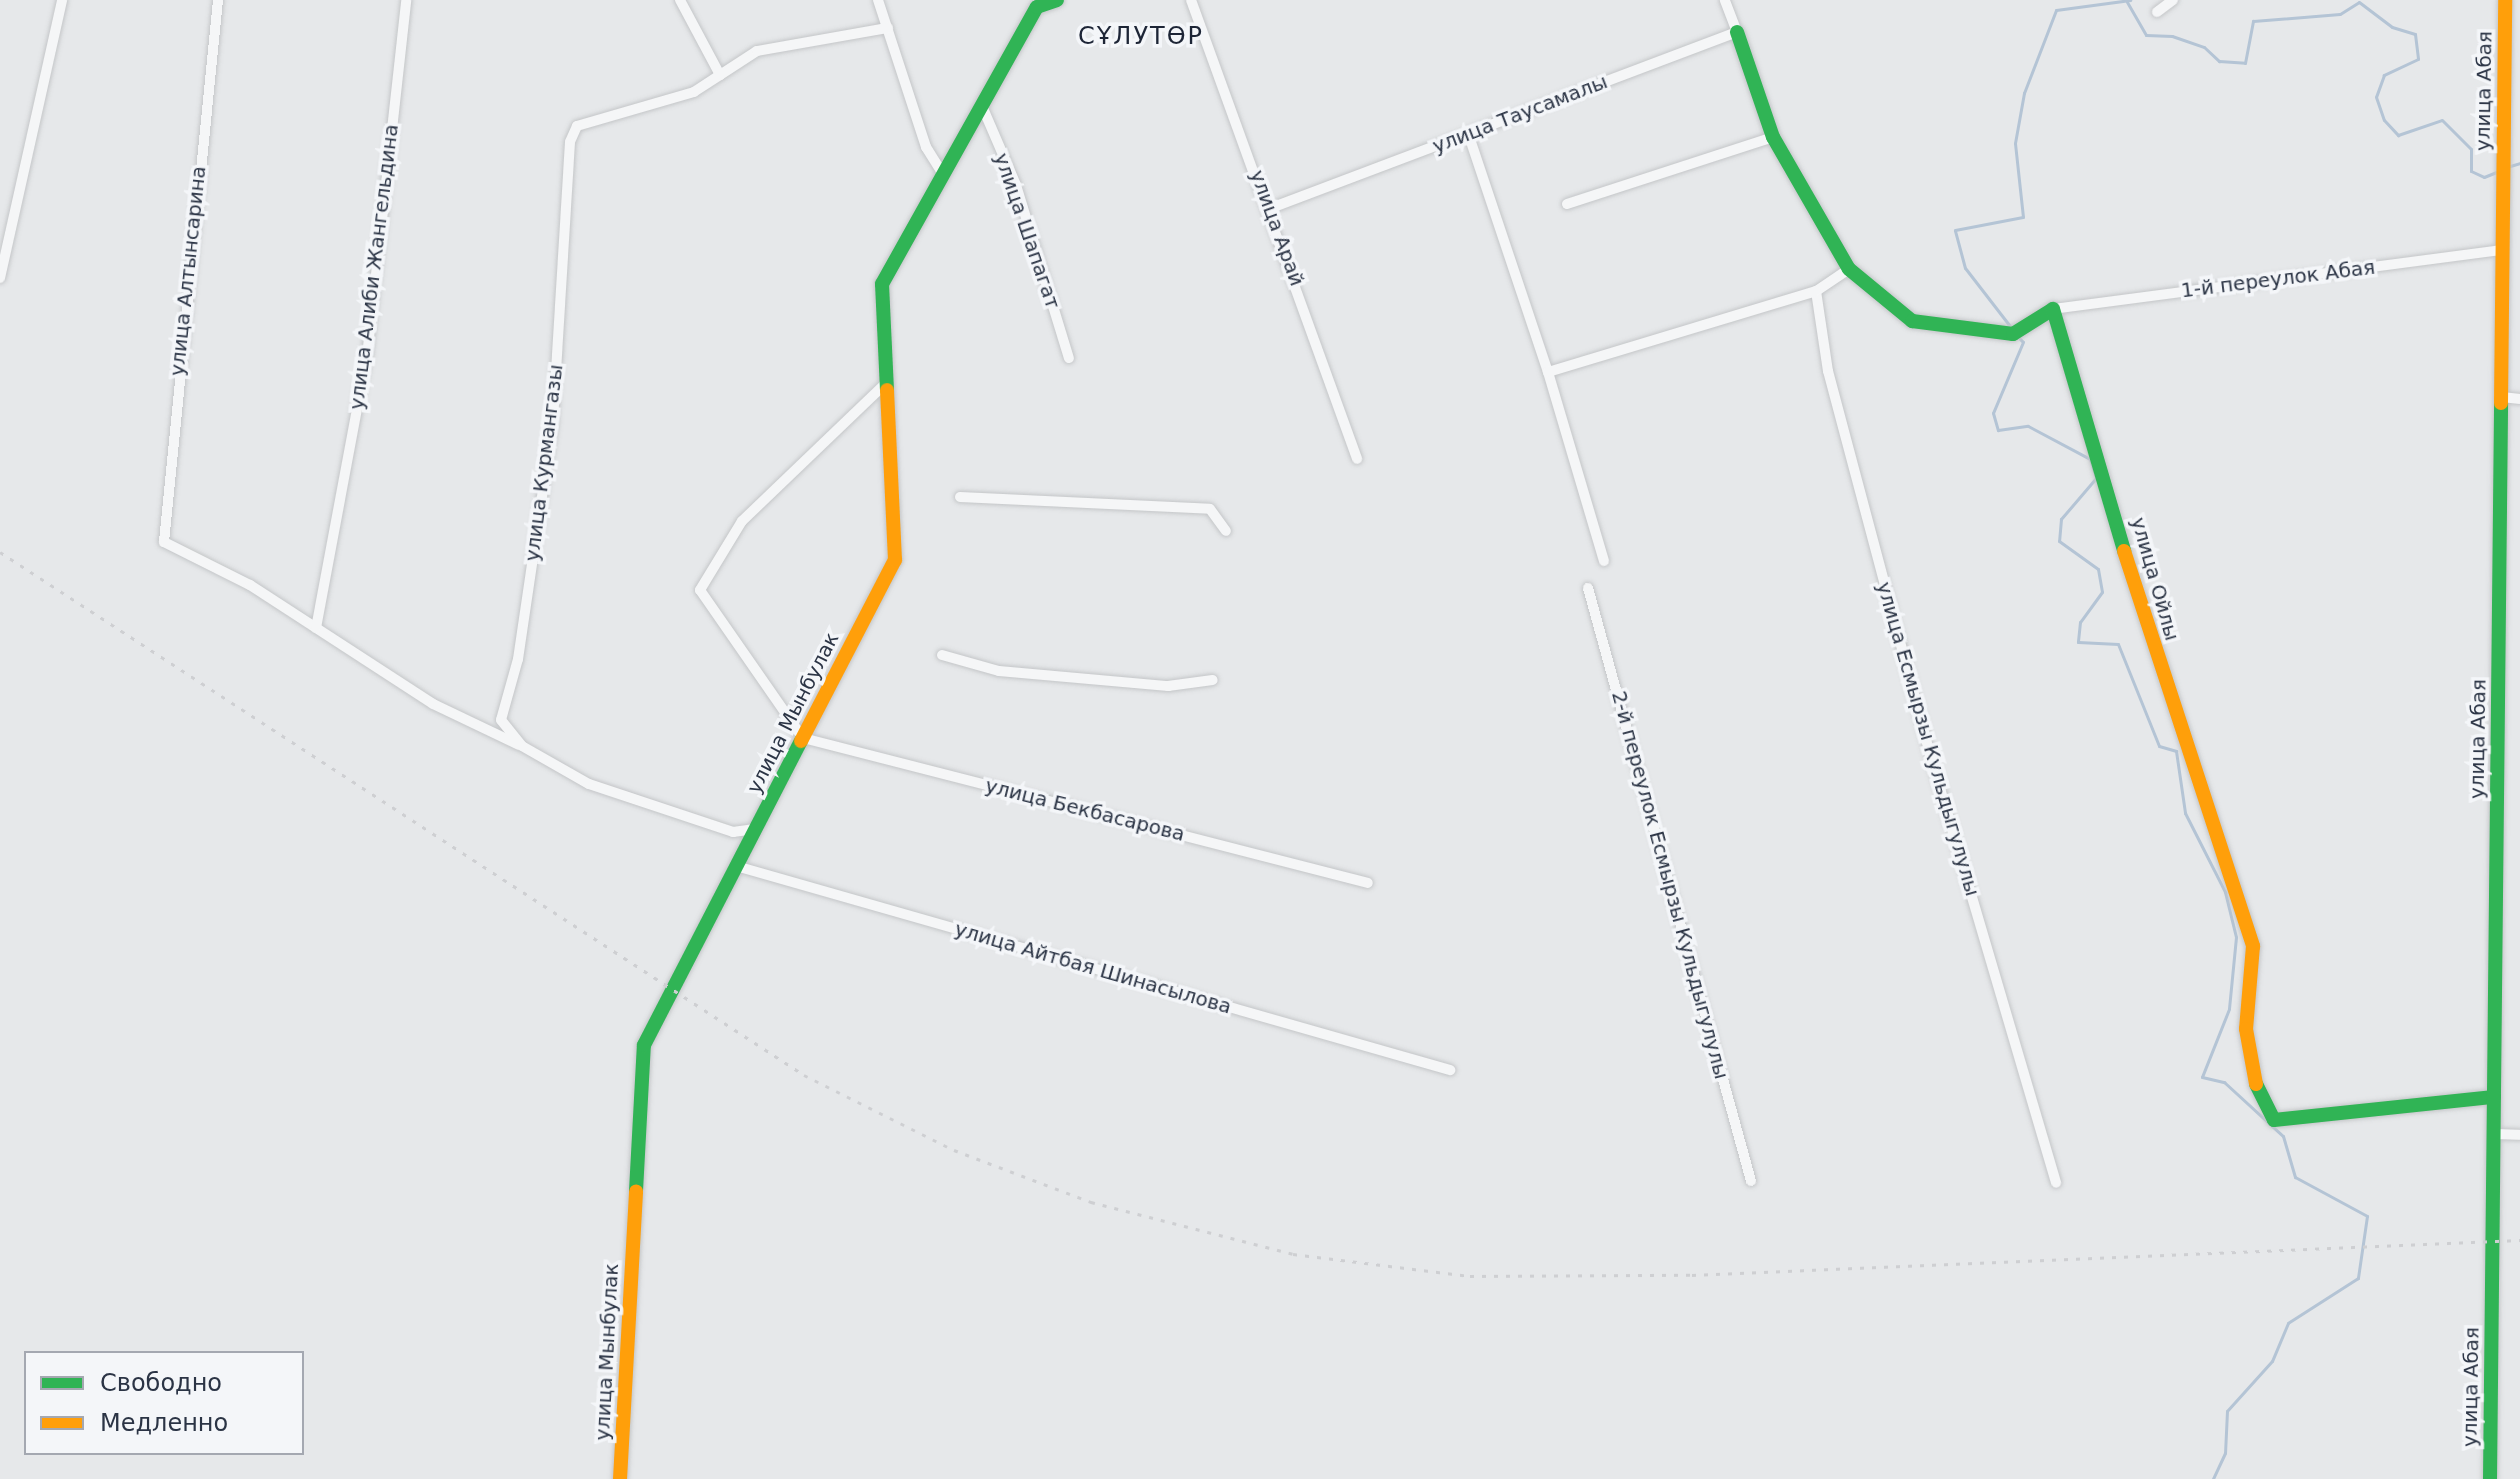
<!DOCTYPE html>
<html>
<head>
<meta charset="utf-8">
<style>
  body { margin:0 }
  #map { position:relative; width:2520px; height:1479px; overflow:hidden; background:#e6e8ea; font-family:"DejaVu Sans",sans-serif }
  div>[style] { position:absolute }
  .stream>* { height:3px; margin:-1.5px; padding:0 1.5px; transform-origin:1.5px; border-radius:1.5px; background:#b4c4d5 }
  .roads { filter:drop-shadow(0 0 2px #c4c6c8) drop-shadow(0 0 2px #c4c6c8) }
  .street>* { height:10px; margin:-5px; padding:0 5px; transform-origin:5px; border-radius:5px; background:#f5f6f7 }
  .fast>* { height:14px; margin:-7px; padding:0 7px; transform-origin:7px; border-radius:7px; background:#30b455 }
  .slow>* { height:14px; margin:-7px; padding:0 7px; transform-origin:7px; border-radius:7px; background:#ff9f0a }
  .rail>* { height:3px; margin-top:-1.5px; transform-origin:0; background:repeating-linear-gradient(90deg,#cecfd2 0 4px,transparent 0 12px) }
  span { translate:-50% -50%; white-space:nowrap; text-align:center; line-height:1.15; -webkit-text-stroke:7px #f4f6f9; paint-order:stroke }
  .street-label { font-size:20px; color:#2b3445 }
  .quarter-label { font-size:24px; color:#1d2536; letter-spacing:2px }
  .legend { position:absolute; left:24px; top:1351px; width:280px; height:104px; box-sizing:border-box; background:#f4f6f9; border:2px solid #a4a8b1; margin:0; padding:10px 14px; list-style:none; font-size:24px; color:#2b3445 }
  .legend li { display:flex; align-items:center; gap:16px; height:40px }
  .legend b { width:40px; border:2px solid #a4a8b1 }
</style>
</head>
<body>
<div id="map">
  <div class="stream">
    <div style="left:2127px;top:2px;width:38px;rotate:60deg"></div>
    <div style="left:2146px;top:35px;width:26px;rotate:2deg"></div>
    <div style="left:2172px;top:36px;width:34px;rotate:19deg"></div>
    <div style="left:2204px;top:47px;width:21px;rotate:43deg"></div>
    <div style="left:2219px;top:61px;width:26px;rotate:4deg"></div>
    <div style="left:2245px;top:63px;width:43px;rotate:-79.2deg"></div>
    <div style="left:2253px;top:21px;width:87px;rotate:-4.6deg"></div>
    <div style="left:2340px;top:14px;width:22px;rotate:-32deg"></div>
    <div style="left:2359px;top:2px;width:41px;rotate:37.1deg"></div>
    <div style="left:2392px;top:27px;width:24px;rotate:17deg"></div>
    <div style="left:2415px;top:34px;width:25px;rotate:83deg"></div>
    <div style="left:2418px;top:59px;width:38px;rotate:155deg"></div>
    <div style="left:2384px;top:75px;width:23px;rotate:110deg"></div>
    <div style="left:2376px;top:97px;width:24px;rotate:71deg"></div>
    <div style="left:2384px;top:120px;width:21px;rotate:47deg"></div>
    <div style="left:2398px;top:135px;width:46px;rotate:-18.8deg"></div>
    <div style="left:2442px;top:120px;width:41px;rotate:45deg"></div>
    <div style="left:2471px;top:149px;width:22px;rotate:90deg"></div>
    <div style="left:2471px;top:171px;width:14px;rotate:25deg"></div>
    <div style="left:2484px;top:177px;width:16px;rotate:-22deg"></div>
    <div style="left:2510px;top:166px;width:10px;rotate:-17deg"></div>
    <div style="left:2013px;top:330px;width:78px;rotate:-127.7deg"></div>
    <div style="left:1965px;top:268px;width:39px;rotate:-105deg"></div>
    <div style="left:1955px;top:230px;width:69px;rotate:-10.8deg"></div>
    <div style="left:2023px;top:217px;width:74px;rotate:-96.2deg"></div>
    <div style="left:2015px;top:143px;width:51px;rotate:-79.8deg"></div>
    <div style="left:2024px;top:93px;width:89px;rotate:-68.9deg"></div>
    <div style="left:2056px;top:10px;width:75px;rotate:-7.7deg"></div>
    <div style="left:2017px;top:336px;width:8px;rotate:45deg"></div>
    <div style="left:2023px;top:342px;width:77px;rotate:112.9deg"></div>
    <div style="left:1993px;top:413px;width:18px;rotate:74deg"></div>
    <div style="left:1998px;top:430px;width:30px;rotate:-8deg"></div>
    <div style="left:2028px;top:426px;width:70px;rotate:28deg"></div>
    <div style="left:2090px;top:459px;width:20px;rotate:72deg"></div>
    <div style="left:2096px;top:478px;width:54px;rotate:130.5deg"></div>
    <div style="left:2061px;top:519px;width:22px;rotate:95deg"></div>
    <div style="left:2059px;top:541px;width:48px;rotate:35.7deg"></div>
    <div style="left:2098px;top:569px;width:23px;rotate:80deg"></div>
    <div style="left:2102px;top:592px;width:37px;rotate:126deg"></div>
    <div style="left:2080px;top:622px;width:20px;rotate:96deg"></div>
    <div style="left:2078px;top:642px;width:40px;rotate:2.9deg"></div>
    <div style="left:2118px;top:644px;width:110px;rotate:68.1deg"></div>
    <div style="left:2159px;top:746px;width:18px;rotate:16deg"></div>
    <div style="left:2176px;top:751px;width:63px;rotate:81.7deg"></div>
    <div style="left:2185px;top:813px;width:89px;rotate:63.1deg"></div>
    <div style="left:2225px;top:892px;width:46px;rotate:76.3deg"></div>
    <div style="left:2236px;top:937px;width:72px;rotate:95.6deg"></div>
    <div style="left:2229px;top:1009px;width:73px;rotate:111.7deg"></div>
    <div style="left:2202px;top:1077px;width:23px;rotate:13deg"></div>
    <div style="left:2224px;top:1082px;width:80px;rotate:42.5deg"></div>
    <div style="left:2283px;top:1136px;width:43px;rotate:73.7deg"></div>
    <div style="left:2295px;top:1177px;width:82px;rotate:28.4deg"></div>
    <div style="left:2367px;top:1216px;width:63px;rotate:98.3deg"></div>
    <div style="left:2358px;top:1278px;width:83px;rotate:147.3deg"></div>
    <div style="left:2288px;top:1323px;width:41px;rotate:112.8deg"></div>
    <div style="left:2272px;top:1361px;width:67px;rotate:132deg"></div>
    <div style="left:2227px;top:1411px;width:42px;rotate:92.7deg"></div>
    <div style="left:2225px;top:1453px;width:29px;rotate:115deg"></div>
  </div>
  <div class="roads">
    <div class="street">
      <div style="left:218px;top:0;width:545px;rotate:95.69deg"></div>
      <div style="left:164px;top:542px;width:96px;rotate:26.6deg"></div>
      <div style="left:250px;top:585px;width:218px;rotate:33deg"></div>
      <div style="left:433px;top:704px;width:95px;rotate:25.5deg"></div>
      <div style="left:680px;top:0;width:85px;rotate:61.9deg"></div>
      <div style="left:720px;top:75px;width:31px;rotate:147deg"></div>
      <div style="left:694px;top:92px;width:122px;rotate:163.8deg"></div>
      <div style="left:577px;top:126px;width:17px;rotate:114deg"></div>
      <div style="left:570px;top:142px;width:281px;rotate:93.5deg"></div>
      <div style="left:553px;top:422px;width:240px;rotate:98.4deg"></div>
      <div style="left:518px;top:659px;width:63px;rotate:105.6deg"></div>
      <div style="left:501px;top:720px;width:33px;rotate:51deg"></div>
      <div style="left:522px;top:746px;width:77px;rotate:29.6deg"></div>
      <div style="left:589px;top:784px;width:152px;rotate:18.4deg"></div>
      <div style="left:733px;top:832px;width:22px;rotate:-8deg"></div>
      <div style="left:878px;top:0;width:155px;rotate:71.9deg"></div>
      <div style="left:926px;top:147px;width:32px;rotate:58deg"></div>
      <div style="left:1191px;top:0;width:488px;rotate:70.1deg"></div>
      <div style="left:2157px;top:12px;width:20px;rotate:-37deg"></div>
      <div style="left:720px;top:75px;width:44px;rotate:-33deg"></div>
      <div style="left:757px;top:51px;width:133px;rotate:-10deg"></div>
      <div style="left:982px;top:106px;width:86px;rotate:66.7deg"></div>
      <div style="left:1016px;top:185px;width:181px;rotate:73deg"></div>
      <div style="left:1468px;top:133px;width:252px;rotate:71.5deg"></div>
      <div style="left:1567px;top:204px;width:217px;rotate:-18deg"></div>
      <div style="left:1271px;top:208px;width:498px;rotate:-20.7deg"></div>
      <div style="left:1737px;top:32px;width:34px;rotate:-111deg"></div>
      <div style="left:1849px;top:269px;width:40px;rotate:146deg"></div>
      <div style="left:1816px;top:291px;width:81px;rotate:81.5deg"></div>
      <div style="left:1828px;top:371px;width:393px;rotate:75.1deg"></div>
      <div style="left:1929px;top:751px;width:450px;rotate:73.6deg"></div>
      <div style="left:0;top:278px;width:285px;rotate:-77.4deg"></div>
      <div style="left:2053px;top:309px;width:454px;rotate:-7.5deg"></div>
      <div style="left:887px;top:382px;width:201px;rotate:136.2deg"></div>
      <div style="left:742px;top:521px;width:81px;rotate:121.3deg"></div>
      <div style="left:700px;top:590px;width:180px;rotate:55.2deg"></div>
      <div style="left:803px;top:738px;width:583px;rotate:14.39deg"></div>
      <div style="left:2502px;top:397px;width:18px;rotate:6deg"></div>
      <div style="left:960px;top:497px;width:250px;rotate:2.7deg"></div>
      <div style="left:1210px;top:509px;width:27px;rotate:54deg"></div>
      <div style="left:1604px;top:561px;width:197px;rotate:-106.5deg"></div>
      <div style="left:1548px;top:372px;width:280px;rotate:-16.8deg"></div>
      <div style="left:1588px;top:588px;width:615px;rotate:74.63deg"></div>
      <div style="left:316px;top:628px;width:277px;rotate:-79.4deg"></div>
      <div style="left:367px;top:356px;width:358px;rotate:-83.7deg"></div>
      <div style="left:942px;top:655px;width:59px;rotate:15.7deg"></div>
      <div style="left:999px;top:671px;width:170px;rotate:5.1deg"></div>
      <div style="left:1168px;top:686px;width:45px;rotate:-7.6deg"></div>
      <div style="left:736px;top:866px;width:743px;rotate:15.95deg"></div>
      <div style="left:2494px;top:1134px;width:26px;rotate:2deg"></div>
    </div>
    <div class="fast">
      <div style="left:1737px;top:32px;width:111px;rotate:71.1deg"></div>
      <div style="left:1773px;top:137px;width:152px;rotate:60.1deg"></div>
      <div style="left:1849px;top:269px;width:82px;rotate:39.5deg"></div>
      <div style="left:1912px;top:321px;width:102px;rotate:7.3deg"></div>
      <div style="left:2013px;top:334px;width:47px;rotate:-32deg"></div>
      <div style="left:2053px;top:309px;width:252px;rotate:73.6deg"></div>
      <div style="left:887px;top:390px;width:106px;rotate:-92.7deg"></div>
      <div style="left:882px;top:284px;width:317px;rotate:-60.8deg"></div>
      <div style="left:1037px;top:7px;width:21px;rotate:-19deg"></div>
      <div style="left:2256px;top:1084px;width:40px;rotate:63.4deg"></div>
      <div style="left:2274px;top:1120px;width:221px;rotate:-6deg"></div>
      <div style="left:636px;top:1191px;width:146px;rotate:-86.9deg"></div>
      <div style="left:644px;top:1045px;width:342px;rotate:-62.7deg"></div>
      <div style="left:2490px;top:1479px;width:1076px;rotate:-89.41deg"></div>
    </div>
    <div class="slow">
      <div style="left:2501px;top:403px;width:403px;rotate:-89.4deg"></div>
      <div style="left:2124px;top:551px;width:416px;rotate:71.9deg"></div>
      <div style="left:2253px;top:946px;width:83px;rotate:94.8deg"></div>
      <div style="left:2246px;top:1029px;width:56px;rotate:79.7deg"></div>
      <div style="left:801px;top:741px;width:204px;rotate:-62.6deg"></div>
      <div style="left:895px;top:560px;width:170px;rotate:-92.7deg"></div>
      <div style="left:620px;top:1479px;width:288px;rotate:-86.8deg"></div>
    </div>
  </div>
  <div class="rail">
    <div style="left:0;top:552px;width:959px;rotate:33.04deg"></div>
    <div style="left:804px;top:1075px;width:168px;rotate:26.6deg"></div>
    <div style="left:954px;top:1150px;width:147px;rotate:20.8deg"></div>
    <div style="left:1091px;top:1202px;width:209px;rotate:14.4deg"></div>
    <div style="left:1293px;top:1254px;width:178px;rotate:7.1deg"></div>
    <div style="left:1470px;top:1276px;width:222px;rotate:-0.3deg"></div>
    <div style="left:1692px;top:1275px;width:829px;rotate:-2.42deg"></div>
  </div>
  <div class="street-label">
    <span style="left:2484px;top:91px;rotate:-89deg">улица Абая</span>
    <span style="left:1520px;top:114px;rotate:-21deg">улица Таусамалы</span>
    <span style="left:1277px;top:228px;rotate:70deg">улица Арай</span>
    <span style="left:1027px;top:231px;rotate:71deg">улица Шапагат</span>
    <span style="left:374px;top:267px;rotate:-83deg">улица Алиби Жангельдина</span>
    <span style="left:188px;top:271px;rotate:-84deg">улица Алтынсарина</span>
    <span style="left:2278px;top:279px;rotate:-7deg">1-й переулок Абая</span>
    <span style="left:544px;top:463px;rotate:-83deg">улица Курмангазы</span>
    <span style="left:2155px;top:579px;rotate:74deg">улица Ойлы</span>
    <span style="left:793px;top:713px;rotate:-63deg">улица Мынбулак</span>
    <span style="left:1928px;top:739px;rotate:74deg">улица Есмырзы Кульдыгулулы</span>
    <span style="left:2478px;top:739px;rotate:-89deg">улица Абая</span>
    <span style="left:1085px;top:810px;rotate:14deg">улица Бекбасарова</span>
    <span style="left:1670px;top:885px;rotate:75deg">2-й переулок Есмырзы Кульдыгулулы</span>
    <span style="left:1093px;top:968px;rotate:16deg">улица Айтбая Шинасылова</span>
    <span style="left:607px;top:1352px;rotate:-87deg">улица Мынбулак</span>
    <span style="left:2471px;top:1387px;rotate:-89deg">улица Абая</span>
  </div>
  <div class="quarter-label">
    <span style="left:1141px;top:37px">СҰЛУТӨР</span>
  </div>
  <ul class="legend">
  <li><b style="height:10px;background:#30b455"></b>Свободно</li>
  <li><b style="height:10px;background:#ff9f0a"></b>Медленно</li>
  </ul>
</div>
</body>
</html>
